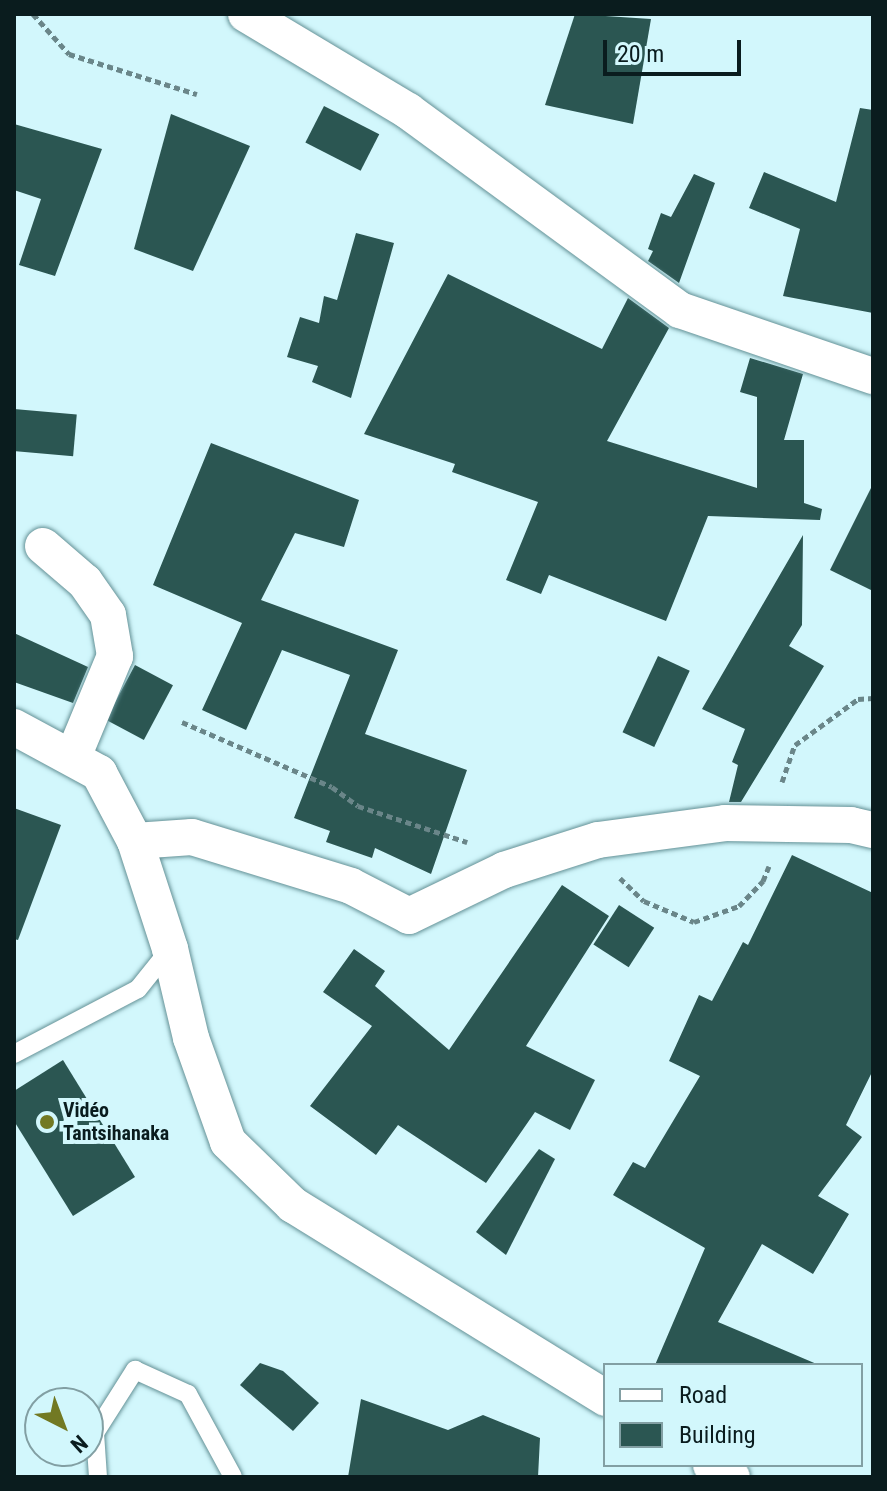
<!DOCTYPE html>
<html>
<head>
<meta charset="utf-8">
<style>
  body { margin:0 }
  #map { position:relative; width:887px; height:1491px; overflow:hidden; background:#d2f7fc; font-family:"Roboto Condensed",sans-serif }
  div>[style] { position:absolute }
  .building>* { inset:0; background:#2b5652; transform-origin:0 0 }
  .path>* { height:5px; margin-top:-2.5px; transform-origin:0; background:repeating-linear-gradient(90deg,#6a8689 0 6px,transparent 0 10px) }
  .roads { filter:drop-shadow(0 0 2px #649196) drop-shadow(0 0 2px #649196) }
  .lane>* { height:18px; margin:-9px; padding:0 9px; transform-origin:9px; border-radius:9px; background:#fff }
  .street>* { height:36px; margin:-18px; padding:0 18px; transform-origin:18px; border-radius:18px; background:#fff }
  .dots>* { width:22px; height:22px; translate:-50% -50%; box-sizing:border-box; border:4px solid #d2f7fc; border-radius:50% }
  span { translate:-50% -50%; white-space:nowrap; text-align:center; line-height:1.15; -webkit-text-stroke:8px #d2f7fc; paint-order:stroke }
  .poi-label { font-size:20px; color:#0a1c1e; font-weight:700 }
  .left { translate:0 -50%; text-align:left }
  .frame { position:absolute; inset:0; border:16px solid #0a1c1e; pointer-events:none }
  .legend { position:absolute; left:603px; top:1363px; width:260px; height:104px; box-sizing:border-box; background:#d2f7fc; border:2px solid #829fa3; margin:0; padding:10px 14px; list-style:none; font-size:24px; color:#0a1c1e }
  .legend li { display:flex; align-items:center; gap:16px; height:40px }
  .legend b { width:40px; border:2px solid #829fa3 }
  .north { position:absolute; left:24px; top:1387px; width:80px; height:80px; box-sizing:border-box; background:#d2f7fc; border:2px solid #829fa3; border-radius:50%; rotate:138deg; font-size:22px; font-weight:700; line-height:32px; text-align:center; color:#0a1c1e }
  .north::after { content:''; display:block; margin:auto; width:28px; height:36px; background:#727923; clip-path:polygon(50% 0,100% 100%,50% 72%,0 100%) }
  .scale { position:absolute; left:603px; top:40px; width:138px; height:36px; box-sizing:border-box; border:4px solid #0a1c1e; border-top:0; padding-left:10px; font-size:24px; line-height:28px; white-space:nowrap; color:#0a1c1e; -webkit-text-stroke:6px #d2f7fc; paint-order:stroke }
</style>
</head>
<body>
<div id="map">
  <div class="building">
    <div style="clip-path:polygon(575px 14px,651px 19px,633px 124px,545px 105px)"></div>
    <div style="left:324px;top:106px;width:62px;height:41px;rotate:27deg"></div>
    <div style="clip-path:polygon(860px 108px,873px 110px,873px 313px,783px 296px,800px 229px,749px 208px,764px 172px,836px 202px)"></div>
    <div style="clip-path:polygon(171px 114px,250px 146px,193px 271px,134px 249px)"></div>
    <div style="clip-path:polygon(14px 124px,102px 149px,55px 276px,19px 265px,41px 199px,14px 190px)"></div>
    <div style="clip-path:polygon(694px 174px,715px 183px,679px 283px,648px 261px,653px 251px,648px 249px,661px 213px,671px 217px)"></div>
    <div style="clip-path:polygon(356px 233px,394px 243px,351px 398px,312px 382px,318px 366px,287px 357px,300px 317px,319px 323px,324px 296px,337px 300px)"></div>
    <div style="clip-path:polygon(448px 274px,602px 349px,628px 298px,669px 328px,607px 441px,757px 488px,757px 397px,740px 392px,750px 358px,803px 374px,784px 440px,804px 440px,804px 503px,822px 509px,820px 520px,708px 516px,666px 621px,549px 575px,541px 594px,506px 580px,538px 502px,452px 472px,455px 464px,364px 434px)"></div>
    <div style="left:14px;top:409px;width:63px;height:42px;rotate:5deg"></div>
    <div style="clip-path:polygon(211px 443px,359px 500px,344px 547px,295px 533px,261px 600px,398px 650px,365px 734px,467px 770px,431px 874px,375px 848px,372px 858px,326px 842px,330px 831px,294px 818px,350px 675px,282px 650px,246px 730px,202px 710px,242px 623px,153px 585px)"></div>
    <div style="clip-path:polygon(873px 484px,873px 591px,830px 570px)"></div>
    <div style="clip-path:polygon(803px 535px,802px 625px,789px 646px,824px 666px,741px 802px,729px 802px,738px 765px,732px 762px,745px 729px,702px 709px)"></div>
    <div style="clip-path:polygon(14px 633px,88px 667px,73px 703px,14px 682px)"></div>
    <div style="left:658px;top:656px;width:35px;height:84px;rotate:25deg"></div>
    <div style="left:135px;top:665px;width:43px;height:62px;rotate:28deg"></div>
    <div style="clip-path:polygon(14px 808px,61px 825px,18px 940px,14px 939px)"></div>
    <div style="clip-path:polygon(792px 855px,873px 893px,873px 1070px,846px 1125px,862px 1137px,818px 1196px,849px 1214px,813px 1274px,762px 1244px,718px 1322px,819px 1365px,655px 1365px,705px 1248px,613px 1195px,633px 1162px,645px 1168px,700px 1076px,669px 1061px,699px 995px,712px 1001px,743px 942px,748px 945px)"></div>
    <div style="clip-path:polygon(562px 885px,609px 916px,526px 1046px,595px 1080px,570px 1130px,535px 1112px,486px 1183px,398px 1125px,376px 1155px,310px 1106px,372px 1026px,323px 992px,354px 949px,385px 971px,375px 986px,449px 1050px)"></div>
    <div style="left:619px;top:905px;width:42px;height:47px;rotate:33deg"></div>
    <div style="clip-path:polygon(63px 1060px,135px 1177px,73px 1216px,14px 1121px,14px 1091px)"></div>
    <div style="clip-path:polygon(539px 1149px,555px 1159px,506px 1255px,476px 1232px)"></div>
    <div style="clip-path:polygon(260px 1363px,283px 1371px,319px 1403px,293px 1431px,240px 1385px)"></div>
    <div style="clip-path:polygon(361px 1399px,448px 1430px,483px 1415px,540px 1438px,538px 1477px,348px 1477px)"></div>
  </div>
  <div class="path">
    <div style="left:33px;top:14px;width:54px;rotate:48deg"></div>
    <div style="left:69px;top:54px;width:134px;rotate:17.4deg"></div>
    <div style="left:182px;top:722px;width:163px;rotate:23.4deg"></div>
    <div style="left:332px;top:787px;width:32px;rotate:36deg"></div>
    <div style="left:358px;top:806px;width:115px;rotate:18.3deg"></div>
    <div style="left:782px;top:782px;width:39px;rotate:-71deg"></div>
    <div style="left:795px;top:745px;width:78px;rotate:-36.1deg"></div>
    <div style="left:858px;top:699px;width:15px;rotate:-4deg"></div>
    <div style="left:620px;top:878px;width:33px;rotate:44deg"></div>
    <div style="left:644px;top:901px;width:54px;rotate:22.8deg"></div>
    <div style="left:694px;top:922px;width:48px;rotate:-19.6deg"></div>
    <div style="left:739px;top:906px;width:35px;rotate:-46deg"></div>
    <div style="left:763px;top:881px;width:16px;rotate:-68deg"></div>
  </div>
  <div class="roads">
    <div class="lane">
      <div style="left:14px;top:1054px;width:140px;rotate:-27.7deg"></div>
      <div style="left:138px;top:989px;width:51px;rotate:-51.3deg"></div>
      <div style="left:98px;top:1477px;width:44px;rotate:-93.9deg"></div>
      <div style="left:95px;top:1433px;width:75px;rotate:-57.6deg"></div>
      <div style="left:135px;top:1370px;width:58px;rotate:24.4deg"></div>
      <div style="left:188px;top:1394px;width:94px;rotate:61.5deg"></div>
    </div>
    <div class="street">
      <div style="left:246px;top:14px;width:189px;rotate:30.9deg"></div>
      <div style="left:408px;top:111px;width:337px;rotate:36.2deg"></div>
      <div style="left:680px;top:310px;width:204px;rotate:18.9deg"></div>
      <div style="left:43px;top:546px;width:55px;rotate:40.6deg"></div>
      <div style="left:85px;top:582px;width:40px;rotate:55.1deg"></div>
      <div style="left:108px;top:615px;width:42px;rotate:80.3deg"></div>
      <div style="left:115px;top:656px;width:109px;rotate:112.6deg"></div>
      <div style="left:14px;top:727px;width:97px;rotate:28.4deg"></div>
      <div style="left:99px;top:773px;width:77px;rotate:62.1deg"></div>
      <div style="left:135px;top:841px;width:114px;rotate:72deg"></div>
      <div style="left:170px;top:949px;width:91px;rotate:76.7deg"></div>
      <div style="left:191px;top:1038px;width:110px;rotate:70.4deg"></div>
      <div style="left:228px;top:1142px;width:91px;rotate:44.1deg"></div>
      <div style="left:293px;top:1205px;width:367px;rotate:31.7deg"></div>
      <div style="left:135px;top:841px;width:57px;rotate:-4deg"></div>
      <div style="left:192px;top:837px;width:166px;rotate:17.1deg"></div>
      <div style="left:351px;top:886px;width:65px;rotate:27.3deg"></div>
      <div style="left:409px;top:916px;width:106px;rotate:-25.8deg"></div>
      <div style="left:504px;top:870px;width:99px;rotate:-17.7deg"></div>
      <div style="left:598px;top:840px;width:128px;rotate:-7.6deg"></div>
      <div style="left:725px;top:823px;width:126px;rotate:0.9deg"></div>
      <div style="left:851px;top:825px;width:23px;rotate:13deg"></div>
      <div style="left:711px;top:1465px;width:24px;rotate:30deg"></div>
    </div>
  </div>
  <div class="dots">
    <div style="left:47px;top:1122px;background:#727923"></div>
  </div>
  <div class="poi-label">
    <span class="left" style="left:63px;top:1122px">Vidéo<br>Tantsihanaka</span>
  </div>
  <div class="frame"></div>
  <ul class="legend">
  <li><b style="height:10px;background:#fff"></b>Road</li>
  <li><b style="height:22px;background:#2b5652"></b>Building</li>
  </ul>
  <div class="north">N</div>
  <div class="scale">20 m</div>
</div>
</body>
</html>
